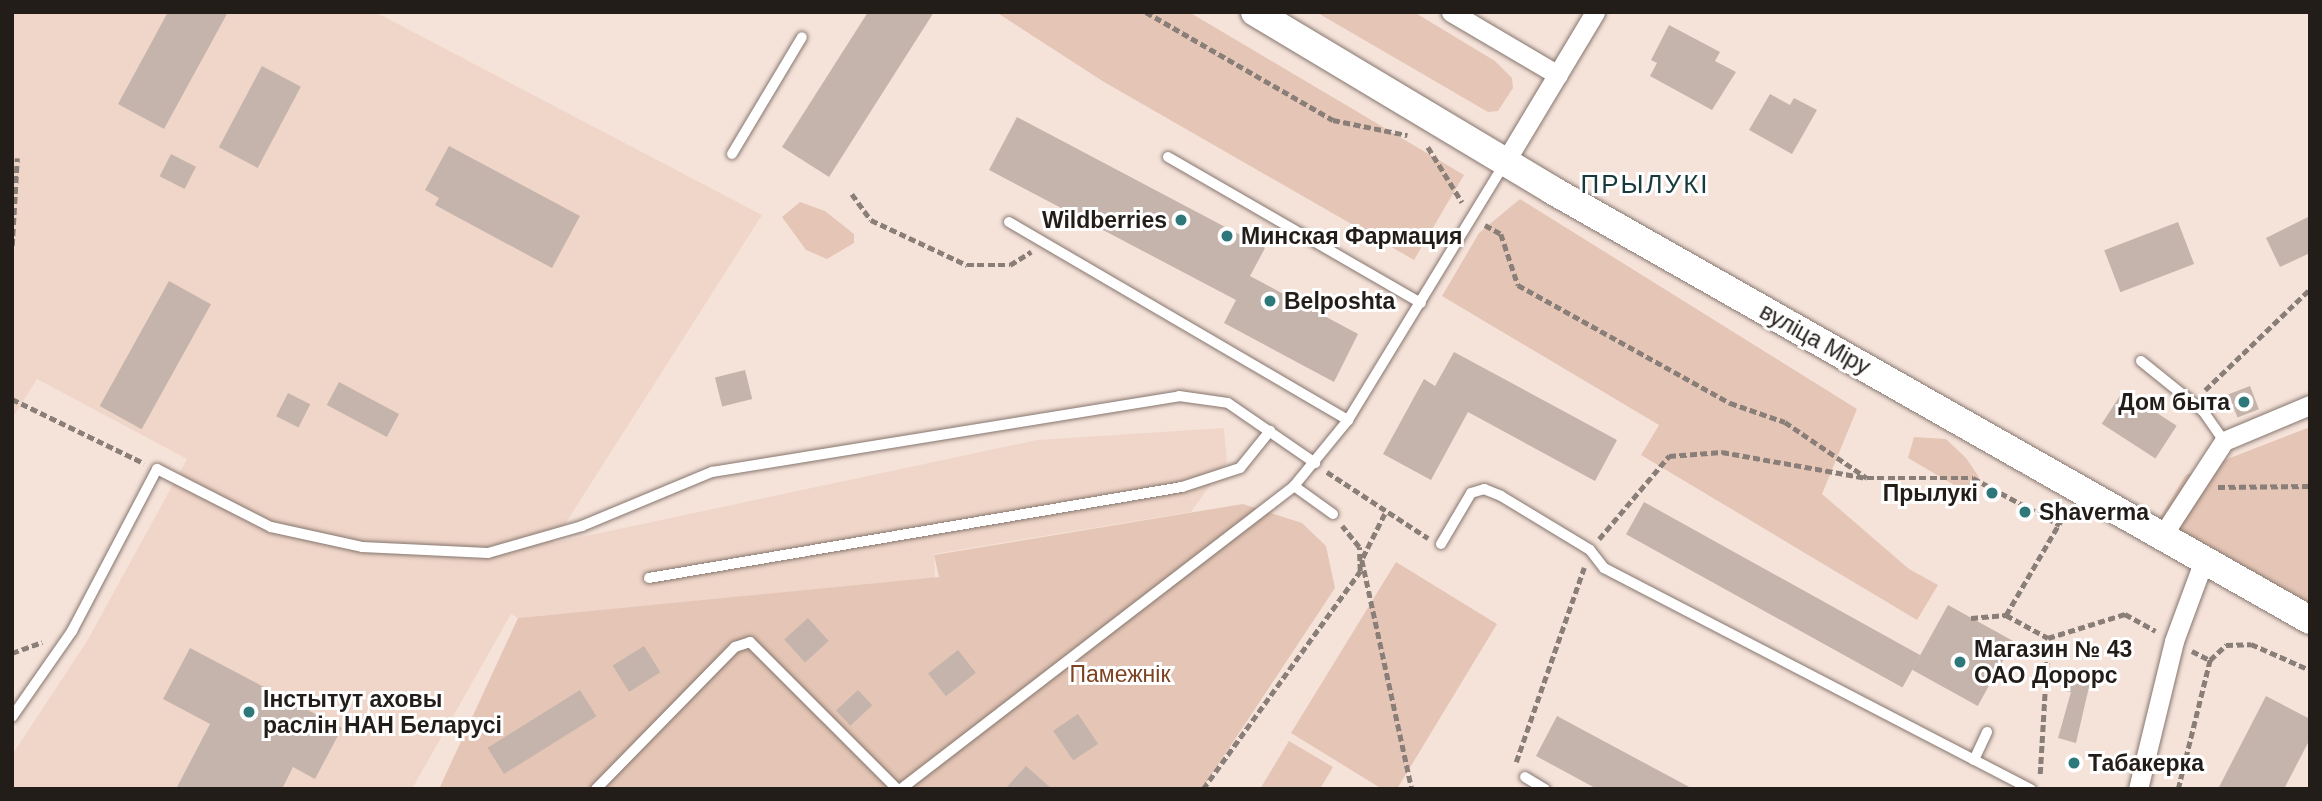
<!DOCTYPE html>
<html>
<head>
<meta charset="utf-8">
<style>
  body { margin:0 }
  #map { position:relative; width:2322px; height:801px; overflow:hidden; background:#f5e3da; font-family:Arial,sans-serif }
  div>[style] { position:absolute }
  .built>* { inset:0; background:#f0d6c9 }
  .green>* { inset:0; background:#e5c6b6 }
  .building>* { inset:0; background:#c5b4ab; transform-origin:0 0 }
  .path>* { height:4.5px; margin-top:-2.25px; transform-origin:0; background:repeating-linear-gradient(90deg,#8a7e78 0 7px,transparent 0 10.5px) }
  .roads { filter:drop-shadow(0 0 2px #86766e) drop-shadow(0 0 2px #86766e) }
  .lane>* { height:10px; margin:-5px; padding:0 5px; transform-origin:5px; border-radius:5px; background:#fff }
  .street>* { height:19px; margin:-9.5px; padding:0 9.5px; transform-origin:9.5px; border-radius:9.5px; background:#fff }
  .secondary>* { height:28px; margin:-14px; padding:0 14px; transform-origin:14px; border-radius:14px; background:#fff }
  .dots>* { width:19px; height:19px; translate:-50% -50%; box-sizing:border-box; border:4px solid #fff; border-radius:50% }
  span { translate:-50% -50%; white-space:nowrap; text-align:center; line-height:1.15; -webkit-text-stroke:6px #fff; paint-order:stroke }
  .poi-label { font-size:23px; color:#231d1a; font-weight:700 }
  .right { translate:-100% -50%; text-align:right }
  .left { translate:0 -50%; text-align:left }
  .street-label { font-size:23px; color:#231d1a }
  .park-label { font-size:23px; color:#7e4321 }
  .quarter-label { font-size:26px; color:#183a3c; letter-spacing:2px }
  .frame { position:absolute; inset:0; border:14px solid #231d1a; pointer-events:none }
</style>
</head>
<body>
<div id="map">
  <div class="built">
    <div style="clip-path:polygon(12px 12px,375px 12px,762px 215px,553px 543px,1037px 440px,1224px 428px,1227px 462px,1191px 512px,934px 554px,935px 578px,518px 618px,511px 614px,412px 789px,12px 789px,12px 755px,87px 641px,187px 459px,37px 379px,12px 419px)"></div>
  </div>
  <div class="green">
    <div style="clip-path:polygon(996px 12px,1189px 12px,1464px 175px,1414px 260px,1104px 82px)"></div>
    <div style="clip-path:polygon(1316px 12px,1414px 12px,1495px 61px,1512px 78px,1513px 88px,1498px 111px,1488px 112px)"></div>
    <div style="clip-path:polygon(1520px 199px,1857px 409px,1822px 494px,1909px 569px,1938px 585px,1917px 620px,1641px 455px,1659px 425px,1442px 296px,1479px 233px)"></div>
    <div style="clip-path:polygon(800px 202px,825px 211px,854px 234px,854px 243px,827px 259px,806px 250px,782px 217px)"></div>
    <div style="clip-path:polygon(2310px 427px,2310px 611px,2156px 524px,2186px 475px)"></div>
    <div style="clip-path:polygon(1914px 437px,1946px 439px,1966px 458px,1979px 477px,1973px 496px,1908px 458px)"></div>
    <div style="clip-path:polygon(1243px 504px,1302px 523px,1326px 546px,1335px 588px,1202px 789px,439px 789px,518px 618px,939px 577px,934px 555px)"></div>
    <div style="clip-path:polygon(1396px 562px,1497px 624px,1397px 789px,1382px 789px,1291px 733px)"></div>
    <div style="clip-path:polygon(1289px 741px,1333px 767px,1320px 789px,1260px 789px)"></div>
  </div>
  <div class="building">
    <div style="clip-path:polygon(168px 12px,228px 12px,164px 129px,118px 104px)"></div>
    <div style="clip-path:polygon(868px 12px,934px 12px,829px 177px,782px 147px)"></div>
    <div style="clip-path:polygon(1669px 25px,1720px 52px,1715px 61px,1736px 72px,1712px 110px,1650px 76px,1657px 63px,1651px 60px)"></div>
    <div style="left:262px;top:66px;width:44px;height:92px;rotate:28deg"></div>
    <div style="clip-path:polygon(1770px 94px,1790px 105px,1794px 98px,1817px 110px,1792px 154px,1749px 130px)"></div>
    <div style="clip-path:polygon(1017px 117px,1265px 248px,1250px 276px,1358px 334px,1334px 382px,1224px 323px,1236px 300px,989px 170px)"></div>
    <div style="clip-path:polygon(449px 146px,580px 216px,552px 268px,435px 205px,439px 198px,425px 190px)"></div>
    <div style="left:171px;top:154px;width:28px;height:25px;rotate:27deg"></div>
    <div style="clip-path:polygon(2310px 216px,2310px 253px,2280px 267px,2266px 238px)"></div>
    <div style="left:2178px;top:222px;width:45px;height:79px;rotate:69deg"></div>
    <div style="left:169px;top:281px;width:48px;height:143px;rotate:29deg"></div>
    <div style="clip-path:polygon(1454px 352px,1617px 440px,1595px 481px,1468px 412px,1431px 480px,1383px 454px,1424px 379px,1435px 386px)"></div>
    <div style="left:745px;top:370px;width:30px;height:31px;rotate:76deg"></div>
    <div style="left:339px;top:382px;width:68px;height:26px;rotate:28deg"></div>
    <div style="left:2250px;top:386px;width:25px;height:23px;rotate:69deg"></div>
    <div style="left:2123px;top:391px;width:64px;height:39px;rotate:33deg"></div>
    <div style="left:288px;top:393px;width:25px;height:26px;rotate:27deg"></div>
    <div style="left:1644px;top:502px;width:316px;height:37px;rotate:29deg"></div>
    <div style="left:1948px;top:605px;width:75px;height:74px;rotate:29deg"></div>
    <div style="left:808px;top:618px;width:31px;height:32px;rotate:48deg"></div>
    <div style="left:644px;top:646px;width:31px;height:37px;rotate:58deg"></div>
    <div style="clip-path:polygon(190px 648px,342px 728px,315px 779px,293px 767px,282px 789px,176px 789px,210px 724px,163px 699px)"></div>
    <div style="left:958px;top:650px;width:29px;height:38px;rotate:52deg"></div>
    <div style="clip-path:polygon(2068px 668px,2092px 674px,2076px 743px,2058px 738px,2071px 692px,2062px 690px)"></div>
    <div style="left:580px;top:690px;width:31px;height:109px;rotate:58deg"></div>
    <div style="left:858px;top:690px;width:21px;height:30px;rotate:47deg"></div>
    <div style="clip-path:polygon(2266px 696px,2310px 719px,2310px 739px,2284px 789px,2218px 789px)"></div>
    <div style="left:1078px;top:714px;width:36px;height:30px;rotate:56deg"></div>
    <div style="clip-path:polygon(1557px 716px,1693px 789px,1597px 789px,1536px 756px)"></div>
    <div style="clip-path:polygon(1026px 766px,1052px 789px,1005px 789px)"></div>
  </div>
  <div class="path">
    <div style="left:1146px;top:12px;width:216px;rotate:30deg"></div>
    <div style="left:1333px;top:120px;width:76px;rotate:11.5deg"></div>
    <div style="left:1428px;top:147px;width:65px;rotate:58.3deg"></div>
    <div style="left:852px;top:194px;width:32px;rotate:54deg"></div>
    <div style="left:871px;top:220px;width:106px;rotate:25.1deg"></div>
    <div style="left:967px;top:265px;width:43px"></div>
    <div style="left:1010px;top:265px;width:25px;rotate:-32deg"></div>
    <div style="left:1485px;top:225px;width:18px;rotate:29deg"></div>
    <div style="left:1501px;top:234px;width:54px;rotate:71.6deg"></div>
    <div style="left:1518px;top:285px;width:243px;rotate:29.1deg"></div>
    <div style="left:1730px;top:403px;width:58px;rotate:19.1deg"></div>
    <div style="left:1785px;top:422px;width:99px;rotate:34.3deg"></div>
    <div style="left:12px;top:246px;width:88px;rotate:-86.7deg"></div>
    <div style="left:2205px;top:390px;width:146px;rotate:-43.9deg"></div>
    <div style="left:12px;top:399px;width:147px;rotate:25.9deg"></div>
    <div style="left:1327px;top:472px;width:121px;rotate:33.2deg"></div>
    <div style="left:2218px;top:487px;width:92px;rotate:-0.6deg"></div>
    <div style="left:1385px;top:514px;width:51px;rotate:116.6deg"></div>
    <div style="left:1362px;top:560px;width:234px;rotate:77.7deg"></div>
    <div style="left:1599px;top:539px;width:109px;rotate:-49.9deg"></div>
    <div style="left:1669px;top:456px;width:53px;rotate:-4.3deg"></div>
    <div style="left:1722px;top:452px;width:147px;rotate:10.2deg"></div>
    <div style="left:1867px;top:478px;width:106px"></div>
    <div style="left:1973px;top:478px;width:99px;rotate:28.4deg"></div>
    <div style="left:2006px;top:615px;width:48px;rotate:28.7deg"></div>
    <div style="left:2048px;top:638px;width:81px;rotate:-17.3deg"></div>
    <div style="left:2125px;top:614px;width:35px;rotate:29deg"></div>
    <div style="left:1971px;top:618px;width:35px;rotate:-5deg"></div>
    <div style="left:2006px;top:615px;width:121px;rotate:-59.8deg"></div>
    <div style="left:2192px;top:651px;width:20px;rotate:27deg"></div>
    <div style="left:2210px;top:660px;width:22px;rotate:-43deg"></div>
    <div style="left:2226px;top:645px;width:25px;rotate:-2deg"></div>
    <div style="left:2251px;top:644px;width:64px;rotate:23.8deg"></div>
    <div style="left:12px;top:653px;width:32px;rotate:-20deg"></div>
    <div style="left:1516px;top:762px;width:206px;rotate:-70.7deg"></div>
    <div style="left:2040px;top:774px;width:136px;rotate:-86.6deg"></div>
    <div style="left:1203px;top:789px;width:269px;rotate:-54.2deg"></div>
    <div style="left:1360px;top:571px;width:24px;rotate:-92deg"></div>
    <div style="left:1359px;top:547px;width:27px;rotate:-129deg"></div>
    <div style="left:2178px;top:789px;width:133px;rotate:-76.1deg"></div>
  </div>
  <div class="roads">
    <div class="lane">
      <div style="left:732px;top:154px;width:136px;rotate:-59.1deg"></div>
      <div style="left:1168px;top:157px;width:292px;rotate:30deg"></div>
      <div style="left:1009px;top:222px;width:393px;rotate:30.3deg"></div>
      <div style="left:2141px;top:361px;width:80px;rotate:38.9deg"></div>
      <div style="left:2203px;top:411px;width:37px;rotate:55deg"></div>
      <div style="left:1294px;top:486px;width:48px;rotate:35.7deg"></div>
      <div style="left:1441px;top:544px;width:59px;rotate:-59.5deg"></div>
      <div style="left:1471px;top:493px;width:14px;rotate:-17deg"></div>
      <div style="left:1484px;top:489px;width:18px;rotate:22deg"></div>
      <div style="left:1501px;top:496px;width:104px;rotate:31.2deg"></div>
      <div style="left:1590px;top:550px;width:23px;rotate:52deg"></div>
      <div style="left:1604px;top:568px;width:481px;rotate:27.4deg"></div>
      <div style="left:649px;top:578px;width:541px;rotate:-9.69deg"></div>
      <div style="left:1182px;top:487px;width:61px;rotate:-18.1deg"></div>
      <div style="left:1240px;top:468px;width:48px;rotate:-51deg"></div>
      <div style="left:12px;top:717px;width:105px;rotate:-55.1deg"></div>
      <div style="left:72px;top:631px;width:183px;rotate:-62.3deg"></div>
      <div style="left:157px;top:469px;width:128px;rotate:27deg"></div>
      <div style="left:271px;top:527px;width:93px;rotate:12.4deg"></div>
      <div style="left:362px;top:547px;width:126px;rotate:2.7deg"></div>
      <div style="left:488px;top:553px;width:98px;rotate:-16deg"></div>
      <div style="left:582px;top:526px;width:141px;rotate:-22.6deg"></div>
      <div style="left:712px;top:472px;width:473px;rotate:-9.2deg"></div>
      <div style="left:1179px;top:396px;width:49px;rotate:8.1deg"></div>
      <div style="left:1228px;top:403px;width:106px;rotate:34.6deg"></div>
      <div style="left:1974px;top:760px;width:31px;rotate:-65deg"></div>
      <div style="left:1525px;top:777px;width:23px;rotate:31deg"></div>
      <div style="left:596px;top:789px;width:199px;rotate:-45.6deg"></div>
      <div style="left:735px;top:647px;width:16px;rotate:-18deg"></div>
      <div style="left:750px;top:642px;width:208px;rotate:45deg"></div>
      <div style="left:901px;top:789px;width:496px;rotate:-37.6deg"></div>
      <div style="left:1294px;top:486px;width:85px;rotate:-50.7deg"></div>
      <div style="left:1348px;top:420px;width:300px;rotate:-58.6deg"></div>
    </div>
    <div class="street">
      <div style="left:1451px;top:12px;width:124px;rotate:30.5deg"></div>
      <div style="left:1505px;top:162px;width:175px;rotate:-59deg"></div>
      <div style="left:2162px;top:536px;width:113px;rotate:-56.9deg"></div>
      <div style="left:2224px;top:441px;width:93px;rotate:-22.7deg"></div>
      <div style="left:2138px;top:789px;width:152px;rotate:-76.3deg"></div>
      <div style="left:2174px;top:641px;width:86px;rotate:-69.7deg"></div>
    </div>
    <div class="secondary">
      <div style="left:1255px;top:12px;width:346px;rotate:30.9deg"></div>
      <div style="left:1552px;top:190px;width:871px;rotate:29.57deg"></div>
    </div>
  </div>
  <div class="dots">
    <div style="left:1181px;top:220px;background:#2e787b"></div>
    <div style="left:1227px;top:236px;background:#2e787b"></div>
    <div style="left:1270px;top:301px;background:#2e787b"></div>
    <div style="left:2244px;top:402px;background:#2e787b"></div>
    <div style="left:1992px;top:493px;background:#2e787b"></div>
    <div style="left:2025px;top:512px;background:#2e787b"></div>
    <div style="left:1960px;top:662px;background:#2e787b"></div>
    <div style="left:249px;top:712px;background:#2e787b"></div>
    <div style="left:2074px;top:763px;background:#2e787b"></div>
  </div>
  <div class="poi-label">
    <span class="right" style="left:1167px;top:220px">Wildberries</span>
    <span class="left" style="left:1241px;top:236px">Минская Фармация</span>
    <span class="left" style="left:1284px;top:301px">Belposhta</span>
    <span class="right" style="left:2230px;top:402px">Дом быта</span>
    <span class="right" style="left:1978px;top:493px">Прылукі</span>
    <span class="left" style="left:2039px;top:512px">Shaverma</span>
    <span class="left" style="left:1974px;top:662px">Магазин № 43<br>ОАО Дорорс</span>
    <span class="left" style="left:263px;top:712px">Інстытут аховы<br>раслін НАН Беларусі</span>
    <span class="left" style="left:2088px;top:763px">Табакерка</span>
  </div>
  <div class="street-label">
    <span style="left:1815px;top:339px;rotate:29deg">вуліца Міру</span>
  </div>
  <div class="park-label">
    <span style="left:1120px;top:674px">Памежнік</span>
  </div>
  <div class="quarter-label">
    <span style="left:1645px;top:185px">ПРЫЛУКІ</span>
  </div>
  <div class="frame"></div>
</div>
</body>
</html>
